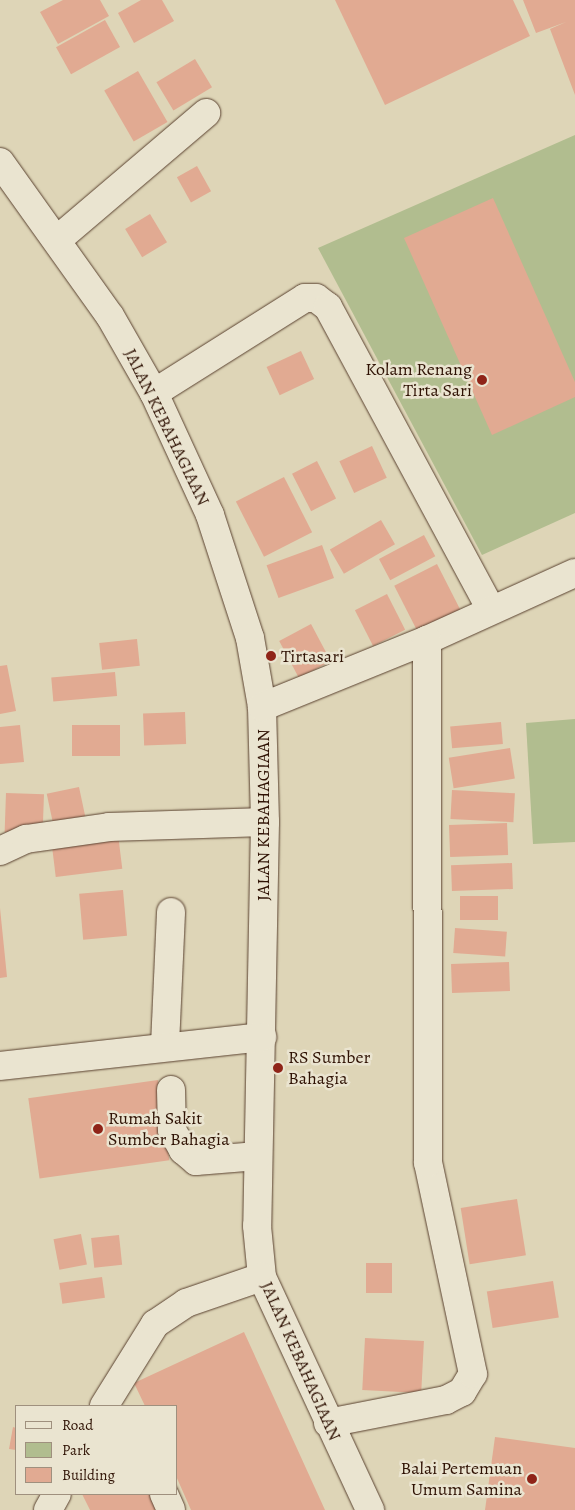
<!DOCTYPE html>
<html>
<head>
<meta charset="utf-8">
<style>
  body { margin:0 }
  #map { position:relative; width:575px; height:1510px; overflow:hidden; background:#ded5b7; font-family:Alegreya,serif }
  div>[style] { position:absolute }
  .green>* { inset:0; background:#b1bd8f }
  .building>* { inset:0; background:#e1aa92; transform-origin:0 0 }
  .roads { filter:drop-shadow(0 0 1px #5a4230) drop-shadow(0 0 1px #5a4230) }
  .minor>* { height:28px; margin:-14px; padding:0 14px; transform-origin:14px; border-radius:14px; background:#eae4d0 }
  .dots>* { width:14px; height:14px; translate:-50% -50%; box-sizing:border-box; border:2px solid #eae4d0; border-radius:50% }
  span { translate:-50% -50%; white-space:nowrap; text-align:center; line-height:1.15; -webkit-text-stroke:5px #eae4d0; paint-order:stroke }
  .poi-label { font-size:18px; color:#2e1103 }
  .right { translate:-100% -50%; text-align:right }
  .left { translate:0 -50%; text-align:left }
  .street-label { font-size:18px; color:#2e1103 }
  .legend { position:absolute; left:15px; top:1405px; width:162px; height:90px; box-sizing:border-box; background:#eae4d0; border:1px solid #9f907e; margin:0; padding:6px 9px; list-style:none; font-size:15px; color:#2e1103 }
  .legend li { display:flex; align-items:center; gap:10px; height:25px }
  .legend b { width:25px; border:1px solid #9f907e }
</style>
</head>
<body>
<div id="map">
  <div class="green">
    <div style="clip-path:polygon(575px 135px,575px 513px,482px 555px,318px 248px)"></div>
    <div style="clip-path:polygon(575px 719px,575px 842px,533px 844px,526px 723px)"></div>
  </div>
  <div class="building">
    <div style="clip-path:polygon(63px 0,100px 0,109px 16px,58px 44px,40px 12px)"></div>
    <div style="clip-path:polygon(141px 0,162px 0,174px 21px,134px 43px,118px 13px)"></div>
    <div style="clip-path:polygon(335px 0,513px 0,530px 36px,385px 105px)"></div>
    <div style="clip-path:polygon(523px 0,575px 0,575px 95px,550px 29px,566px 22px,536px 33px)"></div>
    <div style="left:105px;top:20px;width:31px;height:56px;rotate:61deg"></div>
    <div style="left:195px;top:59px;width:33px;height:45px;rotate:59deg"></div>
    <div style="left:138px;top:71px;width:59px;height:39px;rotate:60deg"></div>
    <div style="left:197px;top:166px;width:29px;height:23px;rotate:61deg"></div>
    <div style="clip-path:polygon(493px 198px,575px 382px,575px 397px,492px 435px,404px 238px)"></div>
    <div style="left:150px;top:214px;width:33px;height:29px;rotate:59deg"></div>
    <div style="left:301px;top:351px;width:31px;height:38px;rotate:65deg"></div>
    <div style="left:372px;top:446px;width:35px;height:36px;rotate:65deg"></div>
    <div style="left:317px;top:461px;width:42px;height:28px;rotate:63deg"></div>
    <div style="left:284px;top:477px;width:62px;height:54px;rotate:63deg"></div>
    <div style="left:381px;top:520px;width:28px;height:59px;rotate:60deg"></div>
    <div style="left:424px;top:535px;width:24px;height:51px;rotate:62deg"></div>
    <div style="left:322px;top:545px;width:35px;height:59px;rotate:70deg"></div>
    <div style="left:437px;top:564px;width:55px;height:48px;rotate:63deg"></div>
    <div style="left:387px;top:594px;width:40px;height:36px;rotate:63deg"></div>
    <div style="left:311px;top:624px;width:42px;height:36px;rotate:62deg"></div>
    <div style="left:137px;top:639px;width:27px;height:38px;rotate:84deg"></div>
    <div style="clip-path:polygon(7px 665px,16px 711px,0 714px,0 666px)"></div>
    <div style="left:115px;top:672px;width:24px;height:64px;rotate:85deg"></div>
    <div style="left:185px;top:712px;width:32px;height:42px;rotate:88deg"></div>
    <div style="left:501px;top:722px;width:22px;height:51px;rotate:85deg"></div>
    <div style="clip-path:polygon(20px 725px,24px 762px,0 764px,0 727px)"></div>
    <div style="left:120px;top:725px;width:31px;height:48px;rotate:90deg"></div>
    <div style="left:510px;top:748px;width:31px;height:62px;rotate:81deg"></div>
    <div style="left:79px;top:787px;width:40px;height:33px;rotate:78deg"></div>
    <div style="left:452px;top:790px;width:63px;height:29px;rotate:3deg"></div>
    <div style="left:6px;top:793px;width:38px;height:39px;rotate:2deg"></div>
    <div style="left:507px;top:823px;width:32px;height:58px;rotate:88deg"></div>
    <div style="left:118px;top:834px;width:35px;height:67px;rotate:83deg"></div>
    <div style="left:512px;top:863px;width:26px;height:61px;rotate:88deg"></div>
    <div style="left:123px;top:890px;width:46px;height:44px;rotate:85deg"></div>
    <div style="left:498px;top:896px;width:24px;height:38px;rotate:90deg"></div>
    <div style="clip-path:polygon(0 908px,7px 977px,0 978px)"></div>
    <div style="left:455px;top:928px;width:52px;height:25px;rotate:4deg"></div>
    <div style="left:509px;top:962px;width:29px;height:58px;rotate:88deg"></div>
    <div style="left:158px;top:1080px;width:81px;height:131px;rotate:82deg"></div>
    <div style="left:517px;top:1199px;width:57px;height:57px;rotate:81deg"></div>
    <div style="left:81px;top:1234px;width:31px;height:28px;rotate:79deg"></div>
    <div style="left:119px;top:1235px;width:30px;height:28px;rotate:84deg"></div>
    <div style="left:366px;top:1263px;width:26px;height:30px"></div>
    <div style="left:102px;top:1277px;width:21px;height:43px;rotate:82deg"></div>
    <div style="left:553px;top:1281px;width:37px;height:67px;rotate:81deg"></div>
    <div style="clip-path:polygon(244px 1332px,325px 1510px,191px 1510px,176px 1476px,176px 1406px,145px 1406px,134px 1383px)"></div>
    <div style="left:365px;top:1338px;width:59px;height:52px;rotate:3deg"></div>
    <div style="clip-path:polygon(13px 1427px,16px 1428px,16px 1450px,9px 1449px)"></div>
    <div style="clip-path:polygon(495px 1437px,575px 1448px,575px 1510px,485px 1510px)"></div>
    <div style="clip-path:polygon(82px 1494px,156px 1494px,163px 1510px,90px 1510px)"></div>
  </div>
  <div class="roads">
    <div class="minor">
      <div style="left:0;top:162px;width:189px;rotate:54.5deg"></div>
      <div style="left:110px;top:316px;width:89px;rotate:60.3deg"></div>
      <div style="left:154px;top:393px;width:134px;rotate:65.3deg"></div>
      <div style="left:210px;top:515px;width:129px;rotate:72deg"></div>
      <div style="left:250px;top:638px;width:70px;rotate:80.1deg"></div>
      <div style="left:262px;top:707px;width:115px;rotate:88.5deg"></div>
      <div style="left:265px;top:822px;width:404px;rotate:91.1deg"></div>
      <div style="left:257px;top:1226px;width:51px;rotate:84.4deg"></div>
      <div style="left:262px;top:1277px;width:257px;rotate:65.1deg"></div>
      <div style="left:57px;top:240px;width:196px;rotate:-40.4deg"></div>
      <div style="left:154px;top:393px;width:178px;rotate:-32.2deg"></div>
      <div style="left:305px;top:298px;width:11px"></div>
      <div style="left:316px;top:298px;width:15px;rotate:37deg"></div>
      <div style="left:328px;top:307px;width:344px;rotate:61.7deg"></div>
      <div style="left:262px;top:707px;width:178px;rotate:-22.1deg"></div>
      <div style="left:427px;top:640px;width:162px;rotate:-24.4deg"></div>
      <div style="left:0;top:851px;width:29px;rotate:-25deg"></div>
      <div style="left:26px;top:839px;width:84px;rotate:-8.2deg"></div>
      <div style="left:109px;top:827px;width:156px;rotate:-1.8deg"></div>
      <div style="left:165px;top:1045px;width:133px;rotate:-87.4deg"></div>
      <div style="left:0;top:1066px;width:264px;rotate:-6.3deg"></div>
      <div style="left:171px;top:1090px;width:40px;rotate:88.6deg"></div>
      <div style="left:172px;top:1130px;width:23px;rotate:61deg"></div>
      <div style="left:183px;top:1150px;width:17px;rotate:40deg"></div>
      <div style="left:196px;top:1161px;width:62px;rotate:-4.6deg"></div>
      <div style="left:104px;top:1406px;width:97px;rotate:-58.1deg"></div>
      <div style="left:155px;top:1324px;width:37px;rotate:-34deg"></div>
      <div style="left:186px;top:1303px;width:80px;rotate:-18.9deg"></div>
      <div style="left:328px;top:1423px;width:120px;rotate:-11deg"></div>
      <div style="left:446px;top:1400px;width:18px;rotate:-27deg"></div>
      <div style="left:462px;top:1392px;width:21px;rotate:-59deg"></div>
      <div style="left:473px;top:1374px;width:216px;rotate:-102deg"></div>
      <div style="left:428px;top:1163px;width:523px;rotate:-90.11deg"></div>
      <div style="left:164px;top:1494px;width:17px;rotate:66deg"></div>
      <div style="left:48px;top:1510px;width:18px;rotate:-61deg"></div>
    </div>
  </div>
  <div class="dots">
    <div style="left:482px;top:380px;background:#8f2418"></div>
    <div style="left:271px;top:656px;background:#8f2418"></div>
    <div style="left:278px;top:1068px;background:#8f2418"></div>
    <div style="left:98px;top:1129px;background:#8f2418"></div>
    <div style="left:532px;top:1479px;background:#8f2418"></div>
  </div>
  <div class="poi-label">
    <span class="right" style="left:472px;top:380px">Kolam Renang<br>Tirta Sari</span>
    <span class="left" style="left:281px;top:656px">Tirtasari</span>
    <span class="left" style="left:288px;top:1068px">RS Sumber<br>Bahagia</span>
    <span class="left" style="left:108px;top:1129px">Rumah Sakit<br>Sumber Bahagia</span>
    <span class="right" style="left:522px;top:1479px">Balai Pertemuan<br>Umum Samina</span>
  </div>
  <div class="street-label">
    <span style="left:167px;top:427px;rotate:64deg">JALAN KEBAHAGIAAN</span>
    <span style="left:263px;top:815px;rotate:-90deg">JALAN KEBAHAGIAAN</span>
    <span style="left:301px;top:1361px;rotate:66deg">JALAN KEBAHAGIAAN</span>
  </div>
  <ul class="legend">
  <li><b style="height:6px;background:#eae4d0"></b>Road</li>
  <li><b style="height:14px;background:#b1bd8f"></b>Park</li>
  <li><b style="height:14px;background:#e1aa92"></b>Building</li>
  </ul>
</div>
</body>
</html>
